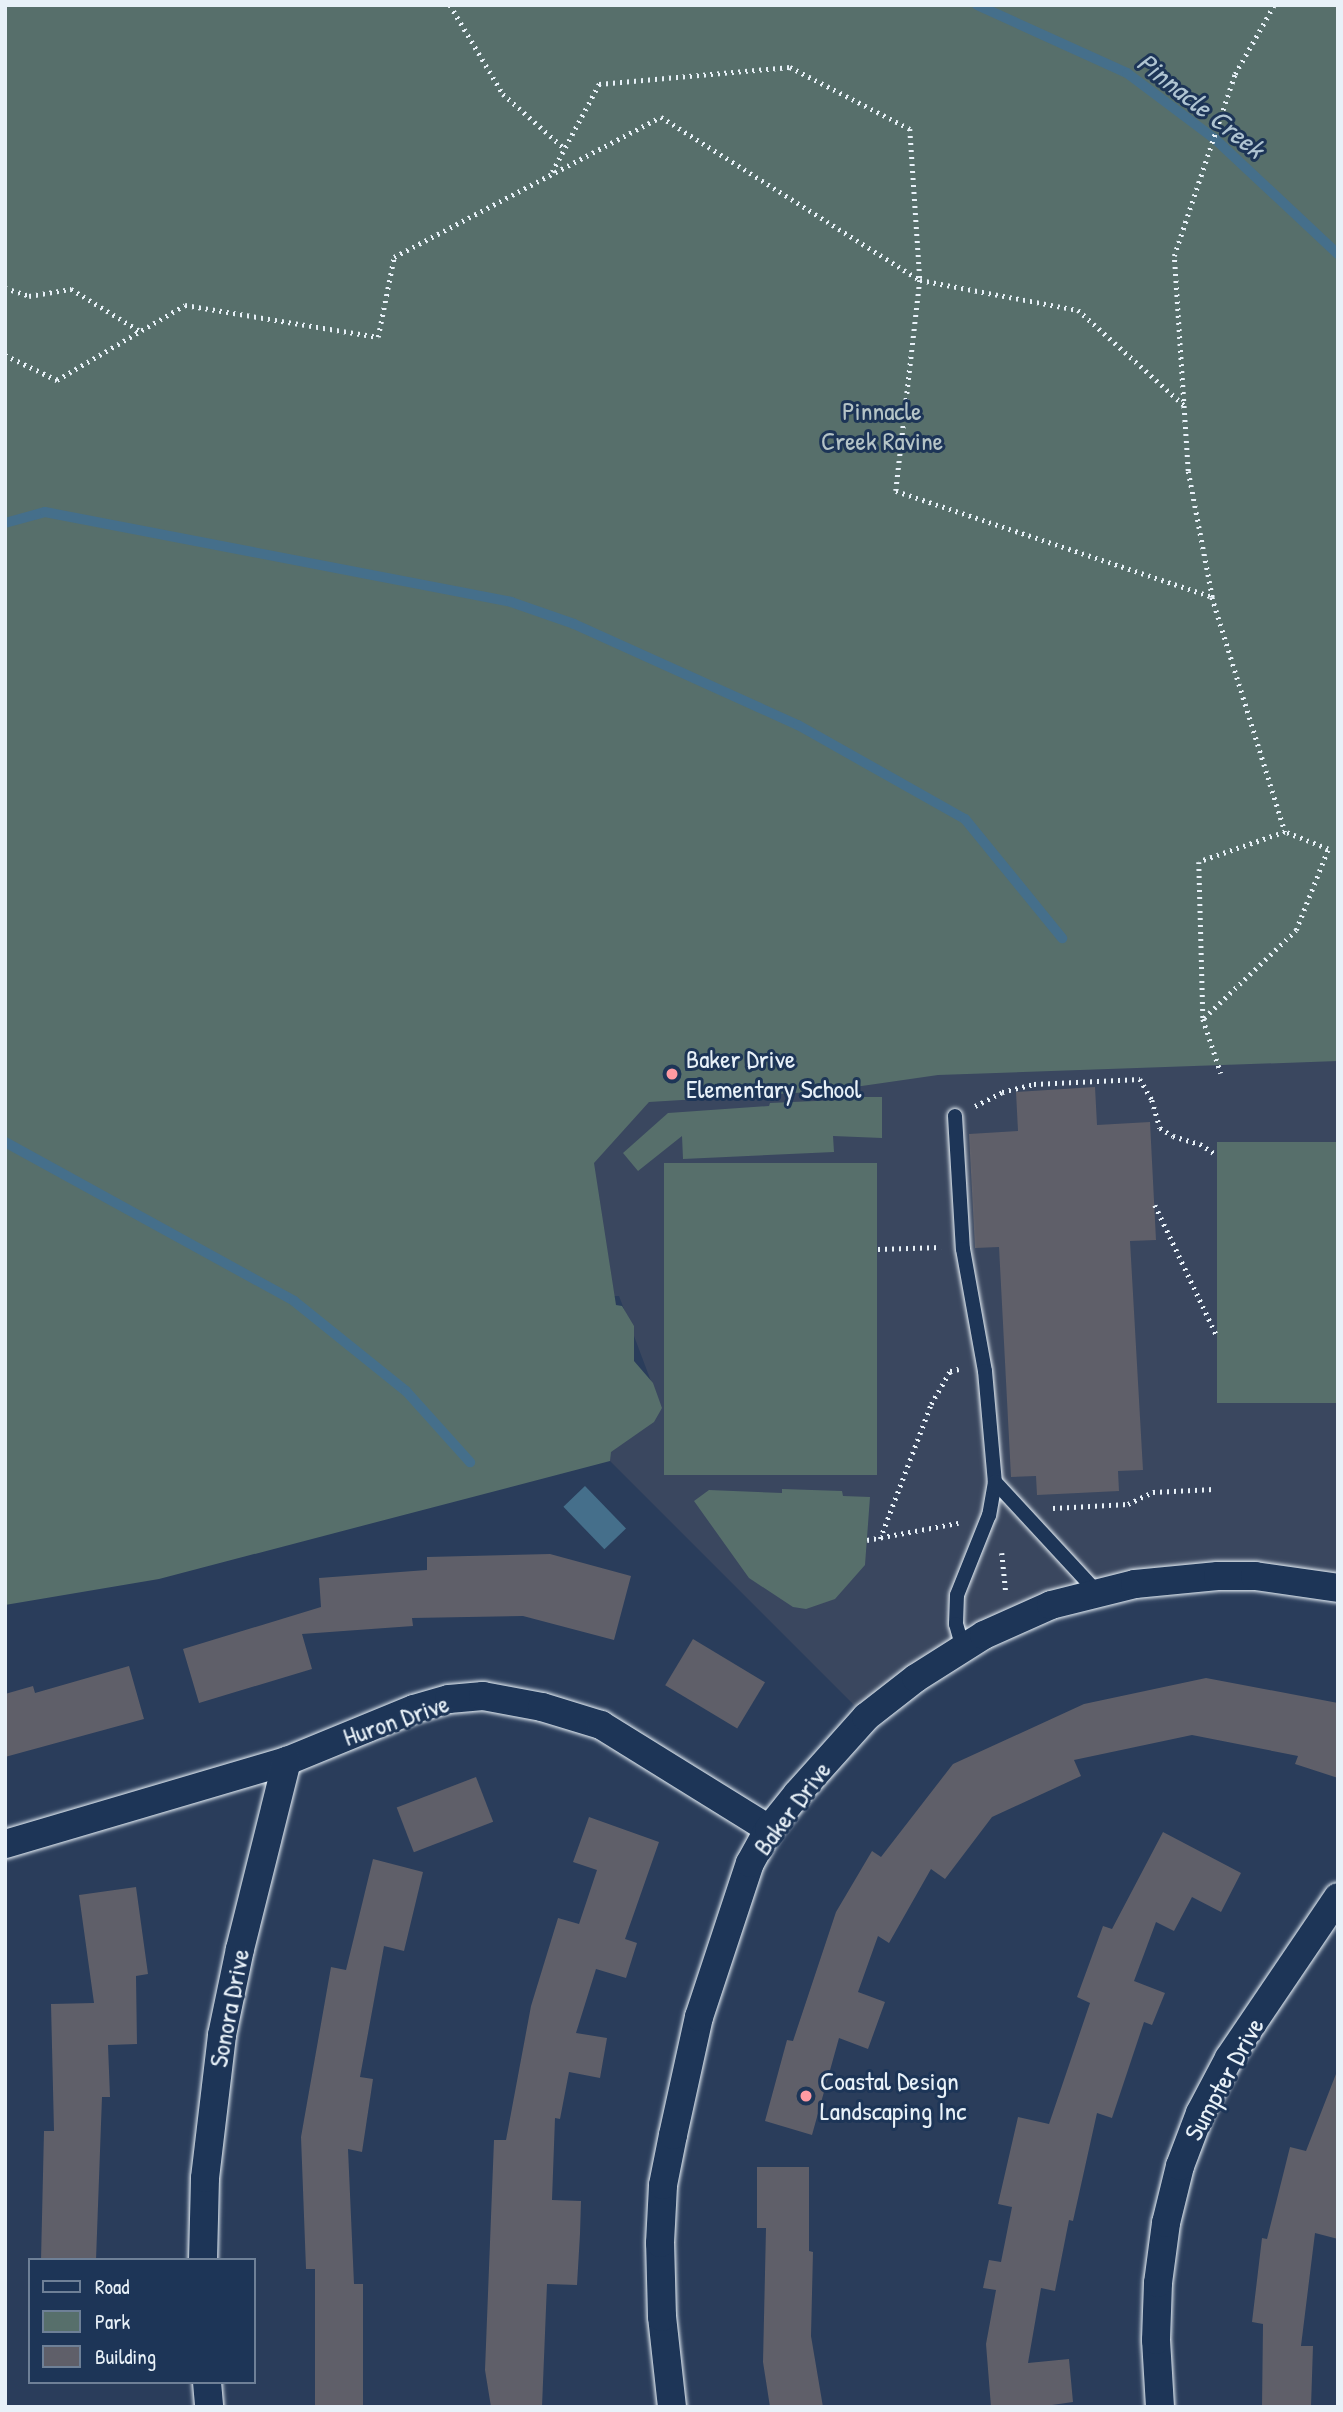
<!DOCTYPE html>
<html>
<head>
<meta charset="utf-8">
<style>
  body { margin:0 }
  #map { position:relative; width:1343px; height:2412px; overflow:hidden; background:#2a3d5b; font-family:"Patrick Hand",sans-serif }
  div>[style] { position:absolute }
  .built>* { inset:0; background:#3a475f }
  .green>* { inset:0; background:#576f6b; transform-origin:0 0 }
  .water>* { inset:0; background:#456f8b; transform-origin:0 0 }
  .stream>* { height:10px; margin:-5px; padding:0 5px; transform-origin:5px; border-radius:5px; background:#456f8b }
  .building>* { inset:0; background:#5f5f69; transform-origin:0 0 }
  .path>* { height:4.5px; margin-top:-2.25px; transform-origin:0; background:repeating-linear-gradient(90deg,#e8f1f8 0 2px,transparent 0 7px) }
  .roads { filter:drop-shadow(0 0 2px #e8f1f8) drop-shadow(0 0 2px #e8f1f8) }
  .lane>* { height:14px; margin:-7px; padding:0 7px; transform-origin:7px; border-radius:7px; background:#1d3557 }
  .street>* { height:28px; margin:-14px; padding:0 14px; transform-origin:14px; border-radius:14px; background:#1d3557 }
  .dots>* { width:19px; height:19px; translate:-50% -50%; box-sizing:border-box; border:4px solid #1d3557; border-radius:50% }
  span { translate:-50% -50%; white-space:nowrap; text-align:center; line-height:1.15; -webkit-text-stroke:6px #1d3557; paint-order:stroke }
  .park-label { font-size:26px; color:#b5c4c7 }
  .poi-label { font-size:26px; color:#e8f1f8 }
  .left { translate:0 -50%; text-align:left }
  .street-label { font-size:26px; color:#e8f1f8 }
  .water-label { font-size:28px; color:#afc4d2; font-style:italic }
  .frame { position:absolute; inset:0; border:7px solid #e8f1f8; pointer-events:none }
  .legend { position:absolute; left:28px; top:2258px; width:228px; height:126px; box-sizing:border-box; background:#1d3557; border:2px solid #6e8097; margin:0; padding:9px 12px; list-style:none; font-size:21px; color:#e8f1f8 }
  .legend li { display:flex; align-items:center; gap:14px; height:35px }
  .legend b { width:35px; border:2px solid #6e8097 }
</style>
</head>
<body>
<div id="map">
  <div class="built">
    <div style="clip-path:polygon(1338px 851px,1338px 1588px,1292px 1580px,1051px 1605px,866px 1717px,604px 1455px,658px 1400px,619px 1296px,5px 1298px)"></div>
  </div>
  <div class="green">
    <div style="clip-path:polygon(5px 5px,1338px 5px,1338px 1061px,938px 1075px,827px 1091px,649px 1102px,594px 1163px,616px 1305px,622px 1306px,634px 1326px,634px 1361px,653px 1383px,662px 1408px,654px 1422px,611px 1452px,610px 1461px,159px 1579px,5px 1605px)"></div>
    <div style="clip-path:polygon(839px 1097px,882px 1097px,882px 1138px,833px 1136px,834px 1152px,683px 1159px,682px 1136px,638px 1171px,623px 1153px,668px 1113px,769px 1106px,770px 1103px,838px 1100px)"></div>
    <div style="left:1217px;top:1142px;width:121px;height:261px"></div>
    <div style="left:877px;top:1163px;width:312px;height:213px;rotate:90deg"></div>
    <div style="clip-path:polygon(782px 1489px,842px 1491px,843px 1496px,870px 1497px,865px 1565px,835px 1599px,806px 1609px,793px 1607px,749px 1578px,694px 1501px,709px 1490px,782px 1493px)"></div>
  </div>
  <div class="water">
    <div style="left:585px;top:1486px;width:59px;height:30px;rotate:46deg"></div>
  </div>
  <div class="stream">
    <div style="left:977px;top:5px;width:165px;rotate:24.4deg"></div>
    <div style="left:1127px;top:73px;width:110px;rotate:36.9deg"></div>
    <div style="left:1215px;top:139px;width:168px;rotate:43.1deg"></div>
    <div style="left:5px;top:523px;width:41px;rotate:-15.4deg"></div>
    <div style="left:45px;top:512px;width:475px;rotate:10.9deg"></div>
    <div style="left:511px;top:602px;width:67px;rotate:19.2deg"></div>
    <div style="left:574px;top:624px;width:246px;rotate:24.3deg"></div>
    <div style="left:798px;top:725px;width:192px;rotate:29.4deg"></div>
    <div style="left:965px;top:819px;width:154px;rotate:50.8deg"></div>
    <div style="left:5px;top:1142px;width:330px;rotate:28.8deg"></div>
    <div style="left:294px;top:1301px;width:144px;rotate:38.8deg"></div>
    <div style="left:406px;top:1391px;width:96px;rotate:48deg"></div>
  </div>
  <div class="building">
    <div style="clip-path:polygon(1095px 1087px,1097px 1125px,1150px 1122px,1156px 1240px,1130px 1241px,1143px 1470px,1118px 1471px,1119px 1491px,1037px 1495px,1036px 1476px,1011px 1477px,999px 1247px,975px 1248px,969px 1134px,1018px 1131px,1016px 1092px)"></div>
    <div style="clip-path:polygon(550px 1554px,631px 1576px,614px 1640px,523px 1616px,412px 1618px,413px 1626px,302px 1634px,312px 1669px,199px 1703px,183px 1649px,321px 1607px,319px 1578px,427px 1570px,427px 1557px)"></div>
    <div style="left:693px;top:1639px;width:84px;height:54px;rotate:31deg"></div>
    <div style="clip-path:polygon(129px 1666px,144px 1719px,5px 1757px,5px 1694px,33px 1686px,35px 1693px)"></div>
    <div style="clip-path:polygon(1206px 1678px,1338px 1703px,1338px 1778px,1295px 1764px,1298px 1756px,1192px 1735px,1074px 1760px,1081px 1776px,992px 1817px,945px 1879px,931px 1869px,889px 1943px,878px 1936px,858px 1992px,885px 2002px,868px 2049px,839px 2038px,812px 2135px,765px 2121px,787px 2040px,793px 2041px,836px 1912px,872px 1851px,881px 1857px,953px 1764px,1084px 1704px)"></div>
    <div style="left:476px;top:1777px;width:48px;height:85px;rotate:69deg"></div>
    <div style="clip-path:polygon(589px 1817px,659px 1842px,625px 1939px,637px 1943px,626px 1978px,596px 1969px,576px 2033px,607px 2038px,600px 2078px,569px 2072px,560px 2119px,555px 2118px,552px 2200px,581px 2201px,580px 2234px,577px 2285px,547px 2284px,542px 2407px,491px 2407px,485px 2370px,494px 2140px,506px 2140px,531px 2006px,558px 1918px,579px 1924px,597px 1870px,573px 1862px)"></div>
    <div style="clip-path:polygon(1163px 1832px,1241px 1873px,1221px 1912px,1192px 1897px,1174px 1931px,1156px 1922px,1134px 1981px,1165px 1993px,1152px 2025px,1144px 2022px,1112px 2118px,1097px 2113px,1073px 2221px,1069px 2220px,1055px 2291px,1041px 2288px,1028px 2363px,1069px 2359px,1073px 2402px,1038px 2407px,991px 2407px,986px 2344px,996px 2290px,983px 2288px,989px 2260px,1001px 2262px,1012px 2207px,998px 2204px,1018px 2117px,1049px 2124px,1090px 2003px,1077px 1997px,1103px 1926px,1112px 1929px)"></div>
    <div style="clip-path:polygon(373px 1859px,423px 1872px,404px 1951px,384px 1946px,360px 2077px,373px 2079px,362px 2152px,348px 2149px,354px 2284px,363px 2284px,363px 2407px,315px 2407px,315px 2269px,306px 2269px,301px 2137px,331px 1967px,346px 1970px)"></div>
    <div style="clip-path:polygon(136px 1887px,148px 1974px,136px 1976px,137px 2044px,108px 2045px,110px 2097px,102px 2097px,96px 2260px,41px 2260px,44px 2131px,54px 2131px,51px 2004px,94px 2003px,79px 1895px)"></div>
    <div style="clip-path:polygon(1336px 2074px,1338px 2239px,1315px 2233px,1301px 2346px,1313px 2346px,1311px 2407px,1262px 2407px,1263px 2324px,1252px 2322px,1262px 2238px,1267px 2239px,1290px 2147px,1306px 2151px)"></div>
    <div style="clip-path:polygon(757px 2167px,809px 2167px,809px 2251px,813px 2252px,811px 2336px,823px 2407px,770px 2407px,763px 2362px,766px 2228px,757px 2228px)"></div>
  </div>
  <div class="path">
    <div style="left:450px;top:5px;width:104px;rotate:59.2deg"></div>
    <div style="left:503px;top:94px;width:81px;rotate:41.5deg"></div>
    <div style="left:552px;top:172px;width:100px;rotate:-61.9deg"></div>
    <div style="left:599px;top:84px;width:192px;rotate:-5.1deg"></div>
    <div style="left:790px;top:67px;width:135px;rotate:27.3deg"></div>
    <div style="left:910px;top:129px;width:151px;rotate:86.2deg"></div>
    <div style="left:920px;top:280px;width:161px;rotate:10.8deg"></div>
    <div style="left:1078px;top:310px;width:144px;rotate:41.9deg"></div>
    <div style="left:5px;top:288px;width:25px;rotate:18deg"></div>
    <div style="left:29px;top:296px;width:43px;rotate:-9.5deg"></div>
    <div style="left:71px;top:289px;width:81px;rotate:31.3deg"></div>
    <div style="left:5px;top:355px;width:58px;rotate:25.7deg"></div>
    <div style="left:57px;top:380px;width:148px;rotate:-30.4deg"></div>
    <div style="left:185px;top:305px;width:196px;rotate:9.4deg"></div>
    <div style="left:378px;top:337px;width:82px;rotate:-78.7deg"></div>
    <div style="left:394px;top:257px;width:301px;rotate:-27.7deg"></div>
    <div style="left:661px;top:117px;width:306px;rotate:32.2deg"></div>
    <div style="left:920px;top:280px;width:212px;rotate:96.5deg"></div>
    <div style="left:896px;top:491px;width:333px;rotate:18.5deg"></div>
    <div style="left:1212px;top:597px;width:246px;rotate:72.7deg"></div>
    <div style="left:1285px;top:832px;width:91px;rotate:160.8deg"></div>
    <div style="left:1199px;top:862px;width:157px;rotate:88.5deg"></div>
    <div style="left:1203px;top:1019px;width:57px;rotate:71.6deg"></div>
    <div style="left:1212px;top:597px;width:128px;rotate:-100.8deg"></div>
    <div style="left:1188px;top:471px;width:215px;rotate:-93.7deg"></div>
    <div style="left:1174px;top:256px;width:192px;rotate:-71.5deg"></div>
    <div style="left:1235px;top:74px;width:79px;rotate:-60.5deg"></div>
    <div style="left:1204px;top:1018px;width:127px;rotate:-43.7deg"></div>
    <div style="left:1296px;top:930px;width:87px;rotate:-68.4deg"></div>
    <div style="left:1328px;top:849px;width:46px;rotate:-158.4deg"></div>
    <div style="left:975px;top:1106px;width:30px;rotate:-27deg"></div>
    <div style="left:1002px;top:1092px;width:33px;rotate:-14deg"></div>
    <div style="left:1034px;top:1084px;width:106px;rotate:-2.7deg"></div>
    <div style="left:1140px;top:1079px;width:24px;rotate:60deg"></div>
    <div style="left:1152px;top:1100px;width:29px;rotate:74deg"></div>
    <div style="left:1160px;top:1128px;width:15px;rotate:32deg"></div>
    <div style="left:1173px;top:1136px;width:28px;rotate:17deg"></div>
    <div style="left:1200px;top:1144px;width:20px;rotate:33deg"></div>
    <div style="left:1155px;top:1205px;width:143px;rotate:64.7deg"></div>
    <div style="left:878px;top:1249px;width:63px;rotate:-1.8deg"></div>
    <div style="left:1053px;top:1508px;width:75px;rotate:-3.1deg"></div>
    <div style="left:1128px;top:1504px;width:28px;rotate:-26deg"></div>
    <div style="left:1153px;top:1492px;width:61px;rotate:-2.8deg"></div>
    <div style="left:880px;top:1539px;width:144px;rotate:-69.3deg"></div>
    <div style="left:931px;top:1404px;width:38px;rotate:-60deg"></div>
    <div style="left:950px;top:1371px;width:9px;rotate:-13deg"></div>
    <div style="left:867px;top:1540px;width:93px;rotate:-10.6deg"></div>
    <div style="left:1002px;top:1553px;width:40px;rotate:84.3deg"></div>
  </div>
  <div class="roads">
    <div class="lane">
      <div style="left:955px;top:1116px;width:133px;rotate:86.6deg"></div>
      <div style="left:963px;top:1249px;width:124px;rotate:79.8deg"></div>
      <div style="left:985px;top:1371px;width:111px;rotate:84.9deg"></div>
      <div style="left:995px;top:1482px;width:34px;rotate:100deg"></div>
      <div style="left:989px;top:1515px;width:86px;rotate:111.8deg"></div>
      <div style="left:957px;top:1595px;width:29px;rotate:92deg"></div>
      <div style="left:956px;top:1624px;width:25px;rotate:74deg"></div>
      <div style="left:995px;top:1482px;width:150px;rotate:47.2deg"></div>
    </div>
    <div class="street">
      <div style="left:5px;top:1844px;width:294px;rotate:-16.4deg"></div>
      <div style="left:287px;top:1761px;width:137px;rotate:-22.3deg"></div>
      <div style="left:414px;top:1709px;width:36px;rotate:-16deg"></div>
      <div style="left:449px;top:1699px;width:34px;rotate:-5deg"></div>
      <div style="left:483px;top:1696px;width:60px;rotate:10.6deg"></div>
      <div style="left:542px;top:1707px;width:62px;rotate:17deg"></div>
      <div style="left:601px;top:1725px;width:198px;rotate:31.8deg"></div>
      <div style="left:203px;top:2260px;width:82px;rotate:-88.6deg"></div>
      <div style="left:205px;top:2178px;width:144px;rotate:-83.2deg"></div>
      <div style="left:222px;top:2035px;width:88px;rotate:-78.2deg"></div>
      <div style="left:240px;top:1949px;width:194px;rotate:-76deg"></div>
      <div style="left:207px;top:2382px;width:25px;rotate:85deg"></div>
      <div style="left:672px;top:2407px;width:91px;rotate:-96.3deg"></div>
      <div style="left:662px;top:2317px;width:74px;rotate:-91.5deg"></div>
      <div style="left:660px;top:2243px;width:58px;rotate:-87deg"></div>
      <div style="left:663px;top:2185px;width:51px;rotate:-78.7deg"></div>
      <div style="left:673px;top:2135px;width:121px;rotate:-77.6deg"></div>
      <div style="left:699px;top:2017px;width:162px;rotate:-71.7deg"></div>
      <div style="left:750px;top:1863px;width:39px;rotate:-61deg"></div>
      <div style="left:769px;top:1829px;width:45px;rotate:-51.3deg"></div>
      <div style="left:797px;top:1794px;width:103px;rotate:-48.1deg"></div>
      <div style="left:866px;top:1717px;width:63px;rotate:-38deg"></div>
      <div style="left:916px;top:1678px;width:80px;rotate:-32.3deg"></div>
      <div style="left:984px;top:1635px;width:73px;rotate:-24.1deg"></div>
      <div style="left:1051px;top:1605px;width:87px;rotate:-14deg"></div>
      <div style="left:1135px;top:1584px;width:83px;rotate:-5.5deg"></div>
      <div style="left:1218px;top:1576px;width:37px"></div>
      <div style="left:1255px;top:1576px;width:84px;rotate:8.2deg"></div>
      <div style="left:1160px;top:2407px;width:67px;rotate:-93.4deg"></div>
      <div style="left:1156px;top:2340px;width:57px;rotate:-88deg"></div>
      <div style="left:1158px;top:2283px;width:61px;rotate:-82.4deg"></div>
      <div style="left:1166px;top:2223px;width:59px;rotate:-76.2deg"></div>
      <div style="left:1180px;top:2166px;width:57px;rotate:-69.3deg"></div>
      <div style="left:1200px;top:2113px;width:62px;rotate:-62.2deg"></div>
      <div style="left:1229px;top:2058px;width:194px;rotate:-55.9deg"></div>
    </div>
  </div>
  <div class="dots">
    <div style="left:672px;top:1074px;background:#ff9aa2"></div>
    <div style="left:806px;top:2096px;background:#ff9aa2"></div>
  </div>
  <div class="park-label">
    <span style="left:882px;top:426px">Pinnacle<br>Creek Ravine</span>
  </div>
  <div class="poi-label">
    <span class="left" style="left:686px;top:1074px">Baker Drive<br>Elementary School</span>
    <span class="left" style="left:820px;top:2096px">Coastal Design<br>Landscaping Inc</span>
  </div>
  <div class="street-label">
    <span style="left:396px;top:1720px;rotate:-19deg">Huron Drive</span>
    <span style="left:792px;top:1808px;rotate:-53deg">Baker Drive</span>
    <span style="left:229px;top:2008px;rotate:-79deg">Sonora Drive</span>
    <span style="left:1224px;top:2079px;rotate:-61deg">Sumpter Drive</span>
  </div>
  <div class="water-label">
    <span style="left:1201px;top:105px;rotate:38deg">Pinnacle Creek</span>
  </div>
  <div class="frame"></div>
  <ul class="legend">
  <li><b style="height:9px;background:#1d3557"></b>Road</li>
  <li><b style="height:19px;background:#576f6b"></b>Park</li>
  <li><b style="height:19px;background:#5f5f69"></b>Building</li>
  </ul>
</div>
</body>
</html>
